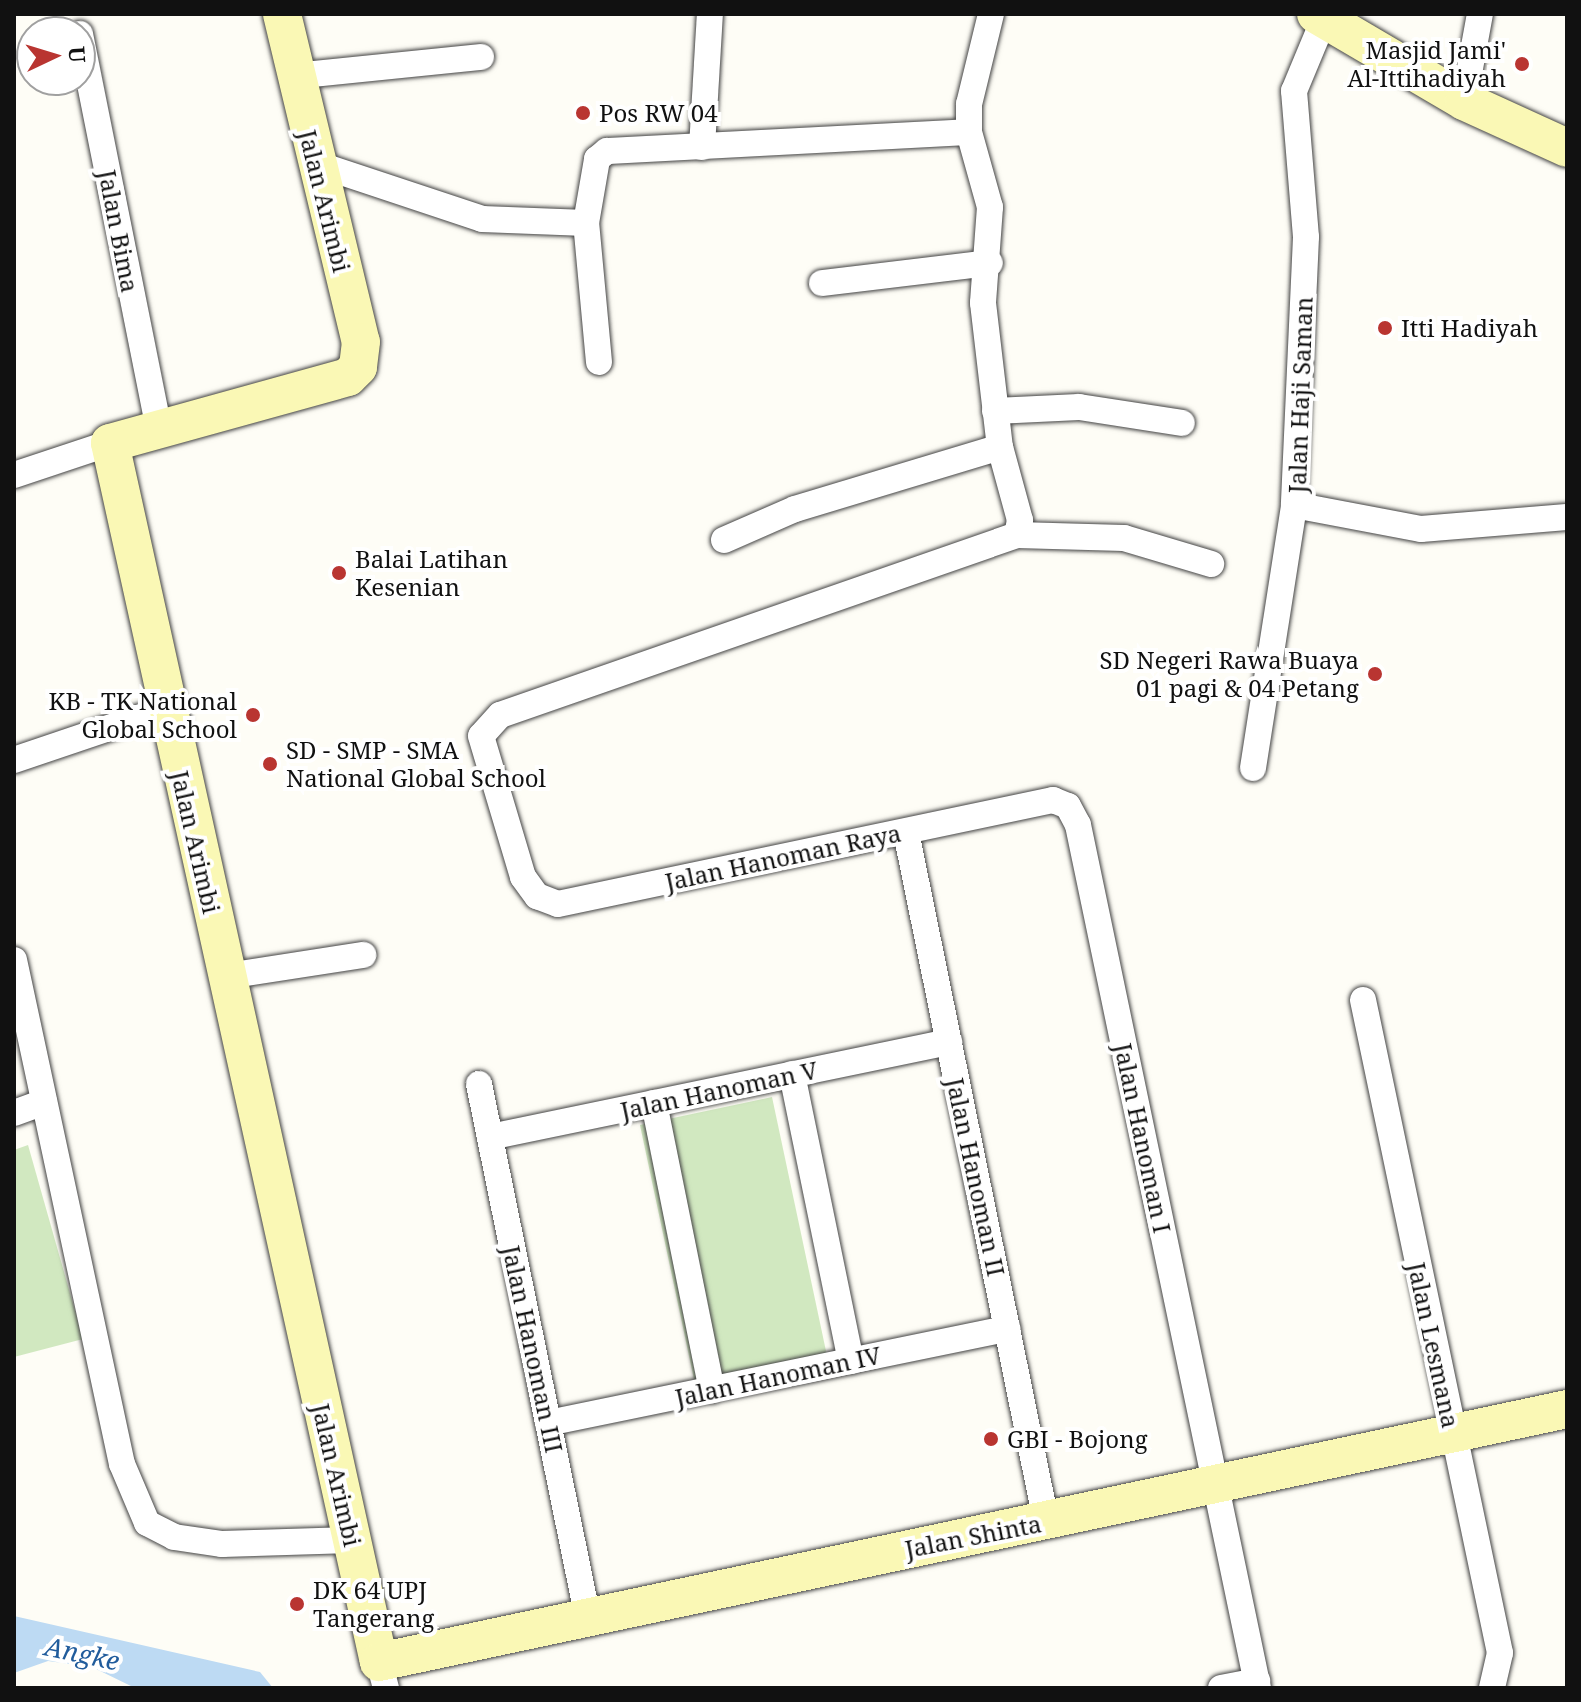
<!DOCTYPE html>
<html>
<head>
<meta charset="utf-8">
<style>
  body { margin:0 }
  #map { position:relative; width:1581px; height:1702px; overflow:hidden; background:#fefdf6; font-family:"Noto Serif",serif }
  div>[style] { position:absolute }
  .green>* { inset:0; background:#d1e8c0; transform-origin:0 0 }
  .water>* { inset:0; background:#bddaf3 }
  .roads { filter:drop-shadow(0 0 2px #444) drop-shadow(0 0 2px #444) }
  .street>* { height:26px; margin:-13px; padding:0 13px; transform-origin:13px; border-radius:13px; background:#fff }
  .secondary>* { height:38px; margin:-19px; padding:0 19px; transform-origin:19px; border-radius:19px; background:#faf8b5 }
  .dots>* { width:22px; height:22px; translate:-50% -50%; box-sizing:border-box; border:4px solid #fff; border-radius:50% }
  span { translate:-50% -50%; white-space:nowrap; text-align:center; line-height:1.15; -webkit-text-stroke:8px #fff; paint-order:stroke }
  .poi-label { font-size:24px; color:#111 }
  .right { translate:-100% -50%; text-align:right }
  .left { translate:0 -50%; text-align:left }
  .street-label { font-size:24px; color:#111 }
  .water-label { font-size:26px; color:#215c9c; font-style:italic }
  .frame { position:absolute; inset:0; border:16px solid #111; pointer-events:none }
  .north { position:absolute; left:16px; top:16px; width:80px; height:80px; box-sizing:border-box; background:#fff; border:2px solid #a0a0a0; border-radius:50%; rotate:86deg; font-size:22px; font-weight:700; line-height:32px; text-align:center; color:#111 }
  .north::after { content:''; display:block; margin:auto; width:28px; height:36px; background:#b93531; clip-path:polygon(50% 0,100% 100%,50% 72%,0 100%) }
</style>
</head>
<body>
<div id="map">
  <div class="green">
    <div style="left:772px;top:1097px;width:265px;height:135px;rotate:78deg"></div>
    <div style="clip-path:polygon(28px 1145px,83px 1339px,14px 1357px,14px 1150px)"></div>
  </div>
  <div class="water">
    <div style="clip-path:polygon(14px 1616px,260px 1672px,273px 1688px,135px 1688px,92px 1667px,48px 1661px,14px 1673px)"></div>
  </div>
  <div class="roads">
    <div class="street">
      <div style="left:991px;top:14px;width:93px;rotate:103.7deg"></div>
      <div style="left:969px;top:104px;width:28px;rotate:90deg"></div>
      <div style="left:969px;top:132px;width:78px;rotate:74.4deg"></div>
      <div style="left:990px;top:207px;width:96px;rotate:94.2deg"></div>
      <div style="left:983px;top:303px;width:145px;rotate:83.3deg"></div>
      <div style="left:1000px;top:447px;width:76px;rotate:74.7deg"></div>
      <div style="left:1020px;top:520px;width:15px;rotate:101deg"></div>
      <div style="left:1017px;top:535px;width:547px;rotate:160.8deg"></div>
      <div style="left:500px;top:715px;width:28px;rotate:132deg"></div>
      <div style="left:481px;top:736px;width:147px;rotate:73.4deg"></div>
      <div style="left:523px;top:877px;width:24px;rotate:54deg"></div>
      <div style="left:537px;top:896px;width:22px;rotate:21deg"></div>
      <div style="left:558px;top:904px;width:506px;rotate:-11.87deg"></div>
      <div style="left:1053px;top:800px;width:16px;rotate:22deg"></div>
      <div style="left:1068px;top:806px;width:21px;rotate:62deg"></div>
      <div style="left:1078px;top:825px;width:882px;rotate:78.22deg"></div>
      <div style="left:1324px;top:19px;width:78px;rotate:112.6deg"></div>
      <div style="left:1294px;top:91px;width:146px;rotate:85.3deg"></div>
      <div style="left:1306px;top:237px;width:268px;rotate:92.6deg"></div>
      <div style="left:1294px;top:505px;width:129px;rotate:10.7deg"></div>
      <div style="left:1421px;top:529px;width:146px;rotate:-4.7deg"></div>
      <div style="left:80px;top:34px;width:403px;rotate:78.7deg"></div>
      <div style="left:293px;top:76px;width:189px;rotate:-5.8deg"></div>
      <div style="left:1464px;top:101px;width:88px;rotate:-79.6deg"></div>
      <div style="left:702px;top:147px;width:133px;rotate:-86.6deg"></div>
      <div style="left:317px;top:164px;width:174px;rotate:18.4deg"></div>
      <div style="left:482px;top:219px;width:104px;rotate:2.2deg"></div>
      <div style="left:822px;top:283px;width:169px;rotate:-6.8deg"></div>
      <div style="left:599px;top:362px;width:140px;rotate:-95.3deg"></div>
      <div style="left:586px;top:223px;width:65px;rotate:-80.2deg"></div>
      <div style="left:597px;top:159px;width:13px;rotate:-39deg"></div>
      <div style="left:607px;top:151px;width:362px;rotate:-3deg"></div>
      <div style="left:995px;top:411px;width:84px;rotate:-2.7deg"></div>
      <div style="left:1079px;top:407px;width:104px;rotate:8.8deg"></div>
      <div style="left:14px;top:475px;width:101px;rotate:-18.4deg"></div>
      <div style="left:1017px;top:535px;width:107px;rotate:1.6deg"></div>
      <div style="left:1124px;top:538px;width:91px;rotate:16.6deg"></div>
      <div style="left:724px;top:540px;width:77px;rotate:-23.6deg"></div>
      <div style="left:795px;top:509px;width:214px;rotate:-16.8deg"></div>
      <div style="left:14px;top:760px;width:159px;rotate:-18.7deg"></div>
      <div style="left:1253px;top:768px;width:266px;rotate:-81.1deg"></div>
      <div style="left:906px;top:832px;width:703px;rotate:78.51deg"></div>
      <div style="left:14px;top:960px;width:515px;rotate:77.91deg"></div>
      <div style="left:122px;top:1464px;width:64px;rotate:67deg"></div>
      <div style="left:147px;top:1523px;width:30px;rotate:27deg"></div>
      <div style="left:174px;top:1537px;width:49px;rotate:8.3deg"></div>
      <div style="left:222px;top:1544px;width:129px;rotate:-1.8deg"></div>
      <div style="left:227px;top:976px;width:138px;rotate:-8.8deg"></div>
      <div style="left:1363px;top:1000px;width:667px;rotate:78.15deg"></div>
      <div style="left:1500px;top:1653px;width:36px;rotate:103deg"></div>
      <div style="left:792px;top:1074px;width:293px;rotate:78.4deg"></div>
      <div style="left:479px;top:1084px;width:541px;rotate:78.48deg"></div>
      <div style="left:654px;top:1103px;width:293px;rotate:78.6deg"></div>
      <div style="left:14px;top:1113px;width:32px;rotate:-20deg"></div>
      <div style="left:490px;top:1137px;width:469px;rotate:-11.7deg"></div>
      <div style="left:548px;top:1423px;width:469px;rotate:-11.6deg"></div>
      <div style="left:379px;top:1662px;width:27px;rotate:75deg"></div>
      <div style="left:1221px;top:1688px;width:37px;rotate:-11deg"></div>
    </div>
    <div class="secondary">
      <div style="left:282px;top:14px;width:337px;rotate:76.5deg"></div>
      <div style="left:361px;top:342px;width:25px;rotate:97deg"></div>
      <div style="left:358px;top:367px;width:14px;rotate:135deg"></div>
      <div style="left:348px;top:377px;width:247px;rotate:164.5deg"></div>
      <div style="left:110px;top:443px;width:1248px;rotate:77.56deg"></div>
      <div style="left:379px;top:1662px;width:1215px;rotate:-12.02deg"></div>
      <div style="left:1316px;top:14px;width:172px;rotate:30.4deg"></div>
      <div style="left:1464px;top:101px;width:113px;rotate:24.5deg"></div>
    </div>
  </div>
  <div class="dots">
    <div style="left:1522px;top:64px;background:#b93531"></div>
    <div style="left:583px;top:113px;background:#b93531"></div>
    <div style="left:1385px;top:328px;background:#b93531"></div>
    <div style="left:339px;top:573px;background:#b93531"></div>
    <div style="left:1375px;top:674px;background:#b93531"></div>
    <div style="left:253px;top:715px;background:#b93531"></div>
    <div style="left:270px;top:764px;background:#b93531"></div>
    <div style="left:991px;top:1439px;background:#b93531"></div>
    <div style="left:297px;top:1604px;background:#b93531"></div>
  </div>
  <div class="poi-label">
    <span class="right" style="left:1506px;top:64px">Masjid Jami'<br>Al-Ittihadiyah</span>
    <span class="left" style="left:599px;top:113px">Pos RW 04</span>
    <span class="left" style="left:1401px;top:328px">Itti Hadiyah</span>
    <span class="left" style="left:355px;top:573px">Balai Latihan<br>Kesenian</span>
    <span class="right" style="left:1359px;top:674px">SD Negeri Rawa Buaya<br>01 pagi &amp; 04 Petang</span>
    <span class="right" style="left:237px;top:715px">KB - TK National<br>Global School</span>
    <span class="left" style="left:286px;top:764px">SD - SMP - SMA<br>National Global School</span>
    <span class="left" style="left:1007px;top:1439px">GBI - Bojong</span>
    <span class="left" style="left:313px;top:1604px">DK 64 UPJ<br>Tangerang</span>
  </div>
  <div class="street-label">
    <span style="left:325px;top:201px;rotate:76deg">Jalan Arimbi</span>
    <span style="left:119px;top:231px;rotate:79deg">Jalan Bima</span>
    <span style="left:1300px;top:395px;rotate:-88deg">Jalan Haji Saman</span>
    <span style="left:196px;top:842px;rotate:77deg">Jalan Arimbi</span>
    <span style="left:783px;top:857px;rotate:-12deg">Jalan Hanoman Raya</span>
    <span style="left:719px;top:1090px;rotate:-12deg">Jalan Hanoman V</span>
    <span style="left:1143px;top:1138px;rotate:78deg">Jalan Hanoman I</span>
    <span style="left:976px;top:1177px;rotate:78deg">Jalan Hanoman II</span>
    <span style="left:1434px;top:1345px;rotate:78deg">Jalan Lesmana</span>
    <span style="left:533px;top:1349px;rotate:78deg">Jalan Hanoman III</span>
    <span style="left:778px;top:1376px;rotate:-12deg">Jalan Hanoman IV</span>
    <span style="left:337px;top:1475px;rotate:77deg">Jalan Arimbi</span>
    <span style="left:973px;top:1536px;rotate:-11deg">Jalan Shinta</span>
  </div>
  <div class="water-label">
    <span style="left:82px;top:1654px;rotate:12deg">Angke</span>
  </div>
  <div class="frame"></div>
  <div class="north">U</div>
</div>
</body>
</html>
